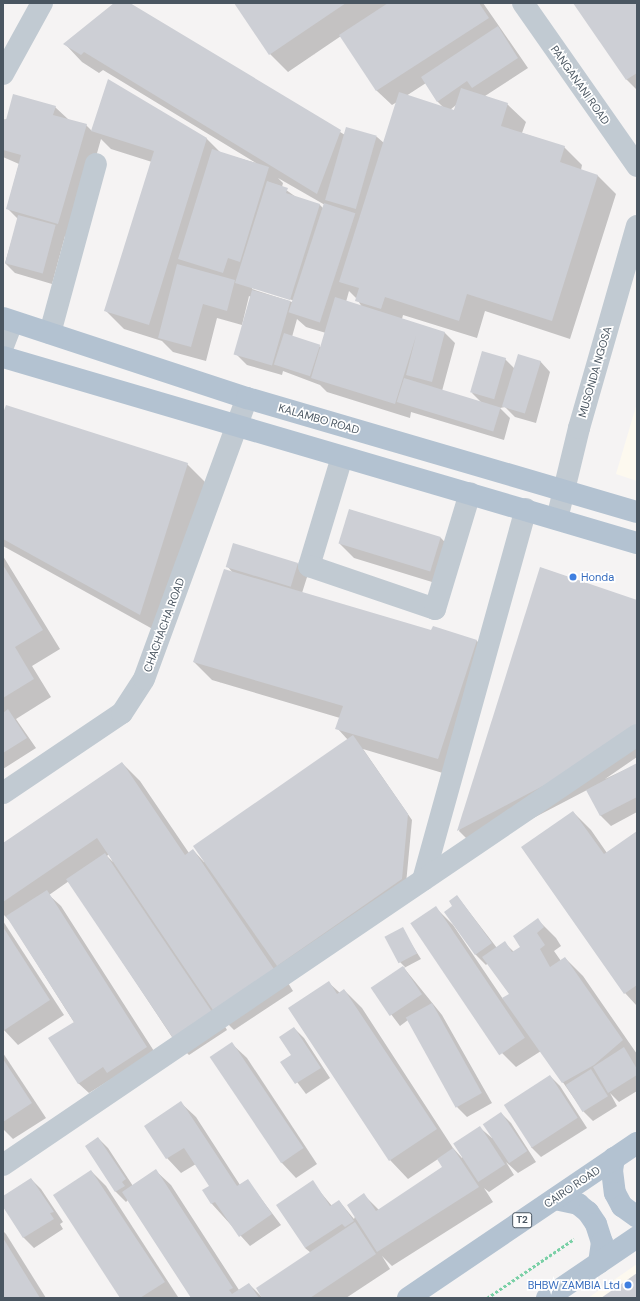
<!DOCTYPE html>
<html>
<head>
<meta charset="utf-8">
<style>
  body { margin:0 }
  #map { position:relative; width:640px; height:1301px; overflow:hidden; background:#f5f3f3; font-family:"DM Sans",sans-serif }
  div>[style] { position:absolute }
  .commercial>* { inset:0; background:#fdf9ef }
  .shadow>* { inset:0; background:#0003 }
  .building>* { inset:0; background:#cdcfd5; transform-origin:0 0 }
  .path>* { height:2.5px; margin-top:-1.25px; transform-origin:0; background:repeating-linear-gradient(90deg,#7ad0a6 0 3px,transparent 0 5px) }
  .minor>* { height:22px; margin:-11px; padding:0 11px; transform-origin:11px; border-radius:11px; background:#c1cad2 }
  .major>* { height:22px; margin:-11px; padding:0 11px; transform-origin:11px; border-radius:11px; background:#b3c2d1 }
  .dots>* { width:11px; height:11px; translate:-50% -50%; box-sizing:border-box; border:2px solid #fff; border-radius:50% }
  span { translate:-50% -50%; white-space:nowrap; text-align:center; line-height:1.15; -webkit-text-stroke:3.5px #fff; paint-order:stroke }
  .shield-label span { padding:1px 3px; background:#fff; border:1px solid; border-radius:3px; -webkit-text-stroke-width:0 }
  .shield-label { font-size:10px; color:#4a5661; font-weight:700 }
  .street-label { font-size:11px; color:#4a5661 }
  .shop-label { font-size:11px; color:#366cbe }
  .left { translate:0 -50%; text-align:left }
  .right { translate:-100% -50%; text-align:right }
  .frame { position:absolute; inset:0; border:4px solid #4a5661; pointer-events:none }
</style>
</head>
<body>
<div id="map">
  <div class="commercial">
    <div style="clip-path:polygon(637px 403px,637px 481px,616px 474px)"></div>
    <div style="clip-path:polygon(637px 1264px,637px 1298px,588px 1298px)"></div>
  </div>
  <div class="shadow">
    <div style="clip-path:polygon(evenodd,116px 3px,128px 3px,345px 135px,347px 128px,377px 137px,384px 143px,397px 102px,392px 105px,377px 91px,341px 36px,288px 72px,270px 54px,237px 3px,483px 3px,528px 68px,485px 96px,507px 104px,526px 122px,522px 133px,564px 147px,582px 165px,581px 170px,598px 176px,616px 194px,570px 339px,485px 311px,477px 338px,403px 315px,402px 319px,445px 333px,455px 343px,442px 391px,482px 403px,472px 393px,505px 359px,515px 369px,540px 361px,550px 372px,536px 423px,515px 417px,505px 407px,500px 408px,510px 418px,504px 440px,411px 412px,410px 418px,327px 392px,320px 385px,283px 371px,282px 375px,247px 365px,237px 355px,251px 297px,249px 296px,242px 325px,217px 318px,206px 361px,173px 352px,162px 341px,124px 329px,106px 311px,152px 162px,111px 149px,101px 139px,73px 238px,65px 236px,52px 284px,15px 273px,5px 263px,18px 219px,7px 208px,19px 164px,3px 157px,3px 120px,55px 107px,69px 120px,86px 125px,92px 131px,109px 81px,207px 139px,221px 153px,256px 163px,103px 70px,99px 73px,82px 62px,65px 44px,116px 3px,426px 83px,437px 101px,444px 108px,406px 96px,426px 83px,116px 3px,456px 105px,454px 111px,450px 110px,456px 105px,116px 3px,278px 178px,325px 205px,323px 208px,320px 205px,296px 197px,282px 187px,283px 183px,278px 178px,116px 3px,252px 287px,295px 301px,295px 303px,252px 289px,252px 287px,116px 3px,349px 291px,357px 299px,362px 307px,346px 302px,349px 291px,116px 3px,297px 319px,306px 327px,326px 333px,321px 347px,292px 337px,297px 319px)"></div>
    <div style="clip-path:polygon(574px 3px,637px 3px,637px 90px,627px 80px)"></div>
    <div style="clip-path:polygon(3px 416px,187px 464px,205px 482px,158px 632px,3px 546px)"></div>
    <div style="clip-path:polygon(350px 510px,441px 538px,455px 553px,445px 586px,354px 558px,340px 544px)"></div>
    <div style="clip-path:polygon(3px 556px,60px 649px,32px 666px,51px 697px,16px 719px,36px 748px,3px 769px)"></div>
    <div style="clip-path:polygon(evenodd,298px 564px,308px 574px,302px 593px,432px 632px,433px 628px,477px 641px,495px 659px,456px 777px,363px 749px,412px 820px,406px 884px,282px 970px,277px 965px,293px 991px,234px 1030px,217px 1013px,227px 1030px,189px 1055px,174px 1040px,69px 881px,49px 895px,61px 906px,161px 1062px,113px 1078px,89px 1093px,78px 1083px,77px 1027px,10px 921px,3px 914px,3px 844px,122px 763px,140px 781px,189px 853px,193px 850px,204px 862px,348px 740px,337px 728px,340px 718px,212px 680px,194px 662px,233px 573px,227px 566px,298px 564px,109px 854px,113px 862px,107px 856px,109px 854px)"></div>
    <div style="clip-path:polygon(541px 568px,637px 601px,637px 757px,605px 779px,637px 764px,637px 812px,611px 826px,601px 816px,587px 790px,476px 848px,459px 831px)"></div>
    <div style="clip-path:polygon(573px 812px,591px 830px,607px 853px,637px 832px,637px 1006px,625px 993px)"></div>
    <div style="clip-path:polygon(457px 896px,497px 948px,505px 943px,514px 952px,521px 947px,538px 920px,556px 938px,561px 946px,554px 951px,561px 961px,565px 958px,583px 976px,637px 1054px,637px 1091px,619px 1102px,610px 1093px,617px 1106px,593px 1121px,583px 1111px,541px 1051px,516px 1067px,502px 1053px,412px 924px,436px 908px,453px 925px,503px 999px,510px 994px,488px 963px,486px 965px,476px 955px,445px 912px,454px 906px)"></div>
    <div style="clip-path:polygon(3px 921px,64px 1015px,18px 1045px,3px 1029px)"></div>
    <div style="clip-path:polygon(402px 929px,421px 959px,404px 968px,442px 1015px,492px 1103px,467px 1117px,457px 1107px,408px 1020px,400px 1026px,372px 989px,405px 967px,400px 962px)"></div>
    <div style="clip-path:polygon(328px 982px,340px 993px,344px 990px,362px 1008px,453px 1148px,462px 1158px,479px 1127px,492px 1138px,501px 1113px,511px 1123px,536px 1162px,518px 1173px,506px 1162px,514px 1175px,489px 1192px,484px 1188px,493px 1202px,392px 1266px,382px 1256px,390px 1269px,346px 1298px,192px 1298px,128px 1200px,126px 1202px,116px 1192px,86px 1146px,98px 1138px,108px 1148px,133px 1186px,156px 1171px,171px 1185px,239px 1290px,249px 1284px,262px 1297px,311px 1253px,305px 1248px,312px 1182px,332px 1206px,339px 1201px,354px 1219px,364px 1195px,379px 1210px,443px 1167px,438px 1159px,408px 1179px,390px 1160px)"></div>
    <div style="clip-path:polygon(294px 1028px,304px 1038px,330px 1078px,306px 1094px,282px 1062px,292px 1056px)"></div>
    <div style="clip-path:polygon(232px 1044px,247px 1058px,317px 1164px,296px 1178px,282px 1163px)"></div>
    <div style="clip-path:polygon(3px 1053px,46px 1118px,13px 1139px,3px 1129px)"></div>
    <div style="clip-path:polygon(550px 1076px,560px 1086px,587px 1128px,541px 1157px,531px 1147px)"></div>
    <div style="clip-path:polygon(181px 1103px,196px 1117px,240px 1185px,247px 1180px,281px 1225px,250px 1246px,212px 1204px,204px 1190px,210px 1186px,196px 1164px,181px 1173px,167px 1158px)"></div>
    <div style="clip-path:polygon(91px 1171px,106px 1186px,178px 1297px,121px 1298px)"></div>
    <div style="clip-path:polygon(31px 1179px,41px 1189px,63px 1222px,60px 1224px,63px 1229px,34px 1248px,24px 1238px,3px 1205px,3px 1197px)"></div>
    <div style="clip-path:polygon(3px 1231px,6px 1234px,46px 1298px,3px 1298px)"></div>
  </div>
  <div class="building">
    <div style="clip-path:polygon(114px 3px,130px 3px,341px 130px,317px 194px,84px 52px,81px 55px,63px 44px)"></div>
    <div style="clip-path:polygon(234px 3px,346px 3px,269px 55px)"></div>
    <div style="clip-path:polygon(388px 3px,479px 3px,489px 18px,376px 91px,339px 35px)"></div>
    <div style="clip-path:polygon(573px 3px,637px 3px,637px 73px,626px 80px)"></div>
    <div style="clip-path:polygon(498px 26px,518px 58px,472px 88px,467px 81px,437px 102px,421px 77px)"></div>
    <div style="clip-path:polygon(108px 79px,207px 138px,149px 325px,104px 311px,154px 151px,91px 131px)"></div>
    <div style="clip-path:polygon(461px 88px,508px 103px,501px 126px,565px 146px,560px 162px,598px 175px,552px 321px,467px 294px,459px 321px,385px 297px,381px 309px,355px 301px,359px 288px,339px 282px,399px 92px,454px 110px)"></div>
    <div style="clip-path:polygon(13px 94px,56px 106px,53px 115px,87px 124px,58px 224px,6px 209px,21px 155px,3px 150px,3px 119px,6px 120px)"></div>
    <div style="left:346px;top:127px;width:32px;height:76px;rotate:16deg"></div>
    <div style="clip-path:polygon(212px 149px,269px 167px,240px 262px,228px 258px,223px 273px,178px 259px)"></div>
    <div style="clip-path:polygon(267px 181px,288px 188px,286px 193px,320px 204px,290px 300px,235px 283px)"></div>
    <div style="left:324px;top:203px;width:33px;height:115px;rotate:18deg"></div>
    <div style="left:18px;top:215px;width:39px;height:50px;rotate:15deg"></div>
    <div style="clip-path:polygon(177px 264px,235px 280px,227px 311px,203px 304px,191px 347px,158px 338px)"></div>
    <div style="left:252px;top:290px;width:40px;height:67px;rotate:16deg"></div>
    <div style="clip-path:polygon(335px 297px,445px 332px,432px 382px,406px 375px,416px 336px,395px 404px,311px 378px)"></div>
    <div style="left:284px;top:333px;width:38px;height:33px;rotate:18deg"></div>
    <div style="left:482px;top:351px;width:25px;height:43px;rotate:16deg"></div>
    <div style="left:518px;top:354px;width:24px;height:55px;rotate:17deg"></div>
    <div style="left:404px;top:378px;width:101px;height:25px;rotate:17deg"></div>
    <div style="clip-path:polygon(6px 405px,188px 463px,140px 615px,3px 539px,3px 413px)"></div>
    <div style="left:349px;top:509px;width:96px;height:36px;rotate:17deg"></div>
    <div style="left:233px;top:543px;width:68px;height:25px;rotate:17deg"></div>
    <div style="clip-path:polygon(3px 565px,43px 630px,15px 647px,34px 679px,3px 698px)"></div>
    <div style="clip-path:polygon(540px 567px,637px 600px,637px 727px,579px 767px,457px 831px)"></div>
    <div style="clip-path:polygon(224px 569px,431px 630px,433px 626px,477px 640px,438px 759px,335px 729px,343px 706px,193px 662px)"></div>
    <div style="clip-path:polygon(8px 709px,27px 738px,3px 753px,3px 713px)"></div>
    <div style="clip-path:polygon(353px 735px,408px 814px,402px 879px,277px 966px,193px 846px)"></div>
    <div style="clip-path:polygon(122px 762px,185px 855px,193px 849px,276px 972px,215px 1013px,97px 838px,3px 902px,3px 843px)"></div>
    <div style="clip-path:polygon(637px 763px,637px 797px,600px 816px,586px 790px)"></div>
    <div style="clip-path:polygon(573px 811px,604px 854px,637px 831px,637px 985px,624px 994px,521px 847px)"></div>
    <div style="left:105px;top:853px;width:195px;height:47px;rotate:56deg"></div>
    <div style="clip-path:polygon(47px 890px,147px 1047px,107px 1073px,103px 1067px,78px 1084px,48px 1038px,74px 1022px,6px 916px)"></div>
    <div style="clip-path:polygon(457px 895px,492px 943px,475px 955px,444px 912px,452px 906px,449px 901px)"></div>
    <div style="left:436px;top:906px;width:159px;height:31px;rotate:56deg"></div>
    <div style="clip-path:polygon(538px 918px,544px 927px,537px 933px,545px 945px,540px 949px,550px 967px,565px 957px,623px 1040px,594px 1065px,562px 1083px,502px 998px,509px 994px,482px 957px,505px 941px,512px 952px,520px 947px,513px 936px)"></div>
    <div style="clip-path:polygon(3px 927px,50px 1000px,3px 1031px)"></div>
    <div style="left:403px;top:927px;width:30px;height:21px;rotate:62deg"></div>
    <div style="left:403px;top:966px;width:34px;height:39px;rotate:56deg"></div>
    <div style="clip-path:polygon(329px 981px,337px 994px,344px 989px,437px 1129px,389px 1161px,288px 1008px)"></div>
    <div style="left:432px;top:1003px;width:103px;height:30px;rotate:61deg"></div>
    <div style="clip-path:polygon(294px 1027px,321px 1068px,295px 1084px,280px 1062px,291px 1055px,279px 1037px)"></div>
    <div style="left:232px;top:1042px;width:128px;height:27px;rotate:56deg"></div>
    <div style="clip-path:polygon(624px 1047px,637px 1069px,637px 1075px,608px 1093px,593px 1067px)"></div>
    <div style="clip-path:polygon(3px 1059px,32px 1103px,3px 1122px)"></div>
    <div style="left:591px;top:1069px;width:32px;height:30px;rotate:58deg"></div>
    <div style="left:550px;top:1075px;width:51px;height:55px;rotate:57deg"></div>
    <div style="clip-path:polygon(181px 1101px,237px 1186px,248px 1179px,272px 1214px,239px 1237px,215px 1202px,211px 1204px,202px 1190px,209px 1186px,184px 1148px,166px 1159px,144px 1126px)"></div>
    <div style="left:501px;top:1112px;width:47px;height:22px;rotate:56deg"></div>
    <div style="left:480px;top:1126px;width:46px;height:32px;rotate:57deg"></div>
    <div style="clip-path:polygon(98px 1137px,126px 1179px,122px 1182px,125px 1186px,115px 1192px,85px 1146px)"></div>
    <div style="clip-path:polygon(453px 1148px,479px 1187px,377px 1252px,347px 1205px,364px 1193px,376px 1211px,442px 1167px,437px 1159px)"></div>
    <div style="clip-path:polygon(156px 1169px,233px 1288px,229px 1290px,232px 1294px,249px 1283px,259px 1298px,191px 1298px,122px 1192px)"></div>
    <div style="clip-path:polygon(91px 1170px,165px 1282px,140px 1298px,120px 1298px,53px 1195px)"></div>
    <div style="clip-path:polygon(31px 1178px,54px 1212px,50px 1213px,54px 1219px,23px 1238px,3px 1207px,3px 1196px)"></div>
    <div style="clip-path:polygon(313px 1180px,330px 1206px,339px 1200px,354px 1221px,345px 1227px,342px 1224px,305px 1248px,276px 1205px)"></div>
    <div style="clip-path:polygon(355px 1222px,376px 1254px,310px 1298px,262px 1298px,256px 1288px)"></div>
    <div style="clip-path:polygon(3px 1238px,40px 1298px,3px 1298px)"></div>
    <div style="clip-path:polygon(637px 1273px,637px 1298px,601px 1298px)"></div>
  </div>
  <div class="path">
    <div style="left:487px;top:1298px;width:105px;rotate:-34.1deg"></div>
  </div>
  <div class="minor">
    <div style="left:523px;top:3px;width:199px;rotate:55deg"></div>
    <div style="left:3px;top:74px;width:81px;rotate:-61.2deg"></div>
    <div style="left:50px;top:333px;width:175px;rotate:-74.8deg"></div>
    <div style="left:3px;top:346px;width:26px;rotate:-69deg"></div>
    <div style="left:342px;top:457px;width:114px;rotate:106.8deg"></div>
    <div style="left:309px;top:566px;width:133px;rotate:18.8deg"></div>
    <div style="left:435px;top:609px;width:121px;rotate:-73.2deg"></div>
    <div style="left:557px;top:519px;width:94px;rotate:-76.4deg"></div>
    <div style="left:579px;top:428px;width:210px;rotate:-74deg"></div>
    <div style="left:3px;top:793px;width:143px;rotate:-33.9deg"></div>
    <div style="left:122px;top:713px;width:40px;rotate:-57.1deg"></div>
    <div style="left:144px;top:679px;width:299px;rotate:-69.9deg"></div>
    <div style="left:423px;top:880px;width:385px;rotate:-74.5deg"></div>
    <div style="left:3px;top:1165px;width:766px;rotate:-34.15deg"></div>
  </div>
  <div class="major">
    <div style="left:3px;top:318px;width:257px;rotate:18.2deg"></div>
    <div style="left:247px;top:398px;width:406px;rotate:16.3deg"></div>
    <div style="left:3px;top:357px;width:661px;rotate:16.35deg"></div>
    <div style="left:614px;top:1158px;width:12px;rotate:99deg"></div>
    <div style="left:612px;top:1170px;width:23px;rotate:83deg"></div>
    <div style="left:615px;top:1193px;width:15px;rotate:62deg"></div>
    <div style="left:622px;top:1206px;width:19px;rotate:36deg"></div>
    <div style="left:555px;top:1199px;width:24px;rotate:12deg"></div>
    <div style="left:578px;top:1204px;width:13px;rotate:39deg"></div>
    <div style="left:588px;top:1212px;width:14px;rotate:56deg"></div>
    <div style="left:596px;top:1224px;width:19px;rotate:72deg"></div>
    <div style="left:602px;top:1242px;width:21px;rotate:98deg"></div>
    <div style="left:408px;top:1298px;width:277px;rotate:-34.1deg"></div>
    <div style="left:547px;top:1298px;width:109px;rotate:-34.1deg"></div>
  </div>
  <div class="dots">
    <div style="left:573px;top:577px;background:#3f7fe0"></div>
    <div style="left:628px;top:1285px;background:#3f7fe0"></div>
  </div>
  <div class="shield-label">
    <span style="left:522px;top:1220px">T2</span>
  </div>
  <div class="street-label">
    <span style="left:580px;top:85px;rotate:55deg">PANGANANI ROAD</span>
    <span style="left:595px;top:372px;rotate:-74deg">MUSONDA NGOSA</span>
    <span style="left:319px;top:419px;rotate:16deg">KALAMBO ROAD</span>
    <span style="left:164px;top:625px;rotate:-70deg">CHACHACHA ROAD</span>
    <span style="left:572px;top:1187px;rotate:-34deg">CAIRO ROAD</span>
  </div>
  <div class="shop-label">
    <span class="left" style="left:581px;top:577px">Honda</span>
    <span class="right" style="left:620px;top:1285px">BHBW ZAMBIA Ltd</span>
  </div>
  <div class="frame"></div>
</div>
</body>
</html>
